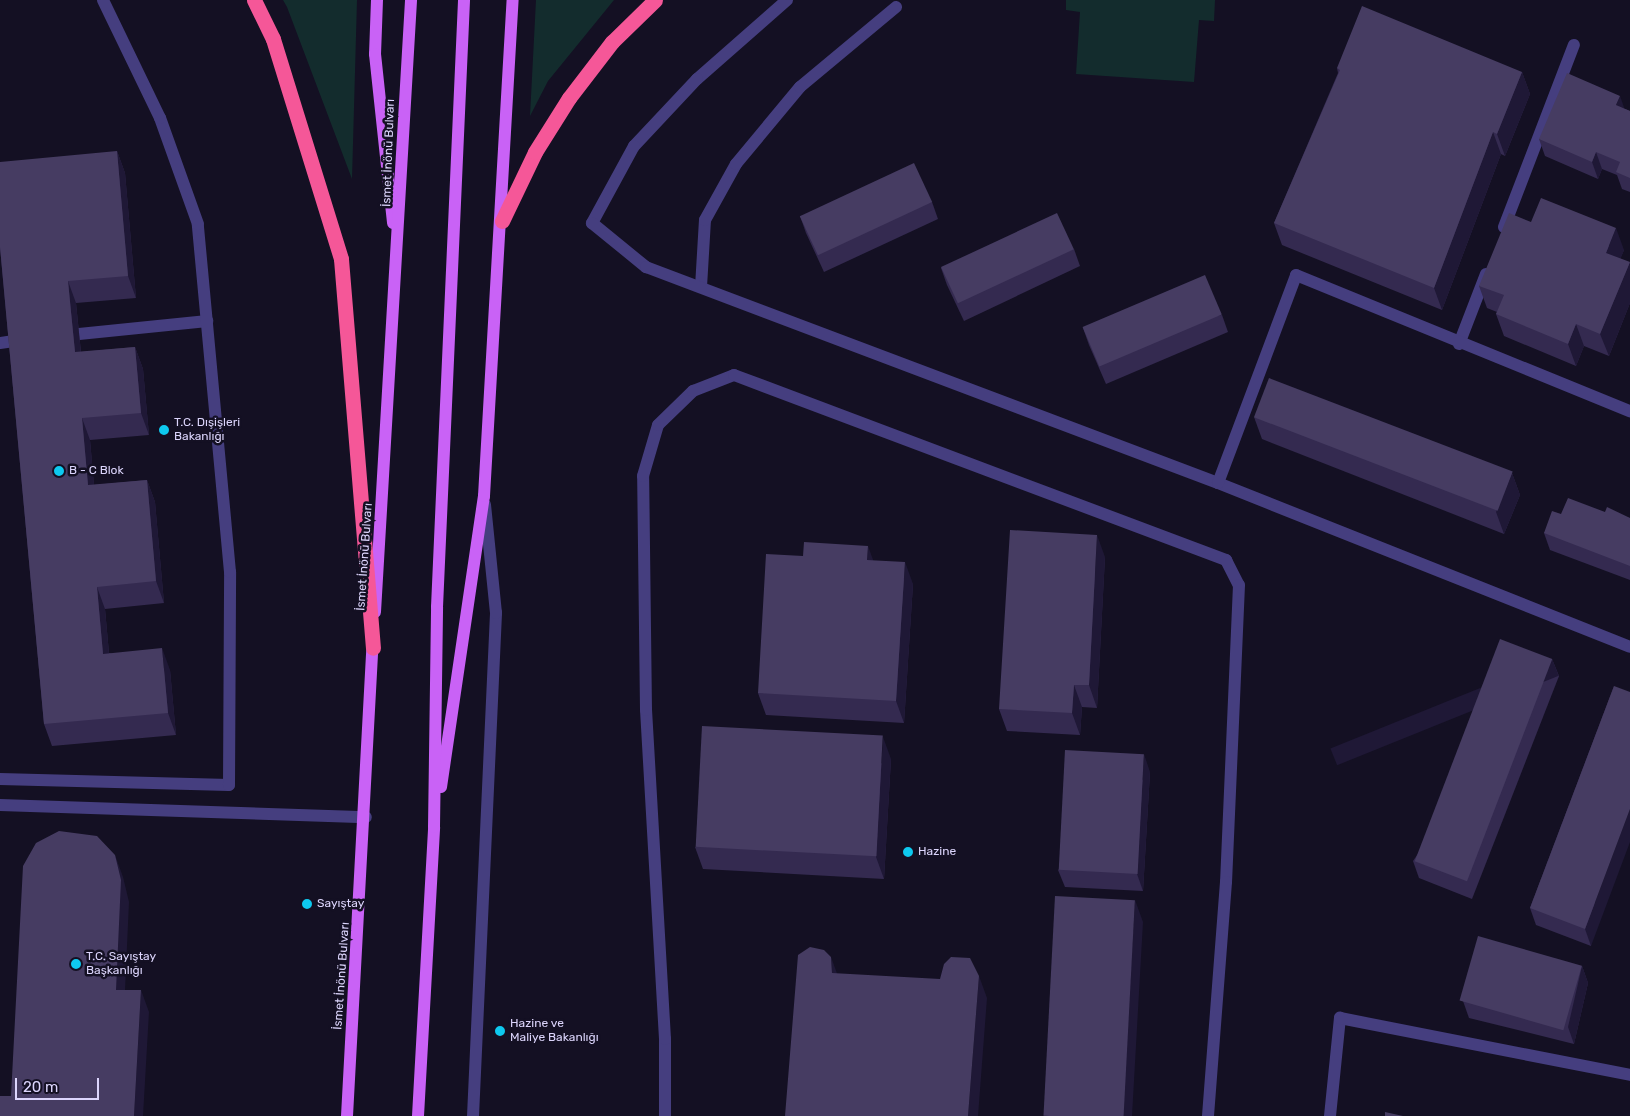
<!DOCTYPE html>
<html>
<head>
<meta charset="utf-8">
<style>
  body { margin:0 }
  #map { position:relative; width:1630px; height:1116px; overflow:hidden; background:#141023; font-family:Rubik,sans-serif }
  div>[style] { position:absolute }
  .green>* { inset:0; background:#132c2d }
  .lane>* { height:12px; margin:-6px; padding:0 6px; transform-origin:6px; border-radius:6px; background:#453e7f }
  .street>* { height:12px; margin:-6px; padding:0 6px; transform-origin:6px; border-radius:6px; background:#453e7f }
  .primary>* { height:12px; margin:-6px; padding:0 6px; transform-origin:6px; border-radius:6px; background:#c962f6 }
  .highway>* { height:15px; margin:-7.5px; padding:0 7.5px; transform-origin:7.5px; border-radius:7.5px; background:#f55798 }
  .wall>* { inset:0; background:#342a50 }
  .shaded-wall>* { inset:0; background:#1f1836; transform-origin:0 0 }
  .building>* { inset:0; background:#463c62; transform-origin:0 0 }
  .dots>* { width:14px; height:14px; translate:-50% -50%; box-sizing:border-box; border:2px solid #141023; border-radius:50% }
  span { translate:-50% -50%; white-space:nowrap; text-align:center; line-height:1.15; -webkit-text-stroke:5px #141023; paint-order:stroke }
  .street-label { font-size:12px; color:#dcd5fc }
  .poi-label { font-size:12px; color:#dcd5fc }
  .left { translate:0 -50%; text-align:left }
  .scale { position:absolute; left:15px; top:1078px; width:84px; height:22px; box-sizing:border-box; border:2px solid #dcd5fc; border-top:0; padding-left:6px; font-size:15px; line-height:18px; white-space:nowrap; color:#dcd5fc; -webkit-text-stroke:4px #141023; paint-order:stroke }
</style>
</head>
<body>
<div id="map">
  <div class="green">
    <div style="clip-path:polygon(283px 0,357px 0,352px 179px,287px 7px)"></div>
    <div style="clip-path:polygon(536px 0,614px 0,548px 81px,530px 116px)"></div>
    <div style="clip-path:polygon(1066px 0,1215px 0,1214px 21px,1199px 20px,1194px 82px,1076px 74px,1080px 12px,1066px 10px)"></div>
  </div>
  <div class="lane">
    <div style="left:701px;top:287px;width:67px;rotate:-86.6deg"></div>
    <div style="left:705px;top:220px;width:64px;rotate:-61deg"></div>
    <div style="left:736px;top:164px;width:100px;rotate:-50.3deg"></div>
    <div style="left:800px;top:87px;width:125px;rotate:-39.8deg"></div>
    <div style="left:79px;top:334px;width:129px;rotate:-5.8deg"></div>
    <div style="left:0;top:343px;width:14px;rotate:-8deg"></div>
    <div style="left:0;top:779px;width:229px;rotate:1.5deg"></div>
    <div style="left:229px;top:785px;width:213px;rotate:-89.7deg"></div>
    <div style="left:230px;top:572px;width:349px;rotate:-95.3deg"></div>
    <div style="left:198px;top:224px;width:113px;rotate:-109.7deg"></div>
    <div style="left:160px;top:118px;width:131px;rotate:-115.8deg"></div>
    <div style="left:0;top:805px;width:366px;rotate:1.9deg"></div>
    <div style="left:473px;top:1116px;width:504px;rotate:-87.38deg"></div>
    <div style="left:496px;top:613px;width:109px;rotate:-95.8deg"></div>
    <div style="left:665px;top:1116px;width:77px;rotate:-90deg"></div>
    <div style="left:665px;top:1039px;width:330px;rotate:-93.3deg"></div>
    <div style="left:646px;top:710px;width:234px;rotate:-90.7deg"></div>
    <div style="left:643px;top:476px;width:53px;rotate:-73.6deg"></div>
    <div style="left:658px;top:425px;width:49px;rotate:-44.2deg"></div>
    <div style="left:693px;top:391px;width:44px;rotate:-21.3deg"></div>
    <div style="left:734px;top:375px;width:526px;rotate:20.61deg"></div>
    <div style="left:1226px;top:560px;width:28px;rotate:63deg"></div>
    <div style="left:1239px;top:585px;width:297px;rotate:92.5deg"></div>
    <div style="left:1226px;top:882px;width:235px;rotate:94.4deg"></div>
  </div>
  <div class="street">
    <div style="left:787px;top:0;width:120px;rotate:138.7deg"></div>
    <div style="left:697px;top:79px;width:92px;rotate:133.2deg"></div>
    <div style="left:634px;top:146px;width:88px;rotate:118.6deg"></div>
    <div style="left:592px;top:223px;width:70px;rotate:39.2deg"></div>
    <div style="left:646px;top:267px;width:611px;rotate:20.69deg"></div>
    <div style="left:1218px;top:483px;width:443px;rotate:21.7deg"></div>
    <div style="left:1504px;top:227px;width:195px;rotate:-69deg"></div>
    <div style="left:1459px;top:344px;width:75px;rotate:-68.9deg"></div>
    <div style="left:1218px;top:483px;width:222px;rotate:-69.4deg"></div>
    <div style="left:1296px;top:275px;width:361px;rotate:22.2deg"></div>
    <div style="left:1330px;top:1116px;width:99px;rotate:-84.2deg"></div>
    <div style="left:1340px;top:1018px;width:296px;rotate:11.1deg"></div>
  </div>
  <div class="primary">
    <div style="left:377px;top:0;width:54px;rotate:92.1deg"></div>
    <div style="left:375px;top:54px;width:170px;rotate:83.9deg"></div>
    <div style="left:375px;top:612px;width:613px;rotate:-86.63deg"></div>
    <div style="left:441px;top:787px;width:294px;rotate:-81.6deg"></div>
    <div style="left:484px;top:496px;width:497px;rotate:-86.7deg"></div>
    <div style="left:347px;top:1116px;width:478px;rotate:-86.9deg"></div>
    <div style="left:418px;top:1116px;width:289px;rotate:-86.8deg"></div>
    <div style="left:434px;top:827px;width:220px;rotate:-89.2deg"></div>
    <div style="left:437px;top:607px;width:608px;rotate:-87.45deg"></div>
  </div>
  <div class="highway">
    <div style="left:254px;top:0;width:43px;rotate:64deg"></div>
    <div style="left:273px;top:39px;width:230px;rotate:72.8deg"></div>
    <div style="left:341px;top:259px;width:390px;rotate:85.3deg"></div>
    <div style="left:502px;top:221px;width:76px;rotate:-64.4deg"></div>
    <div style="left:535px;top:152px;width:64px;rotate:-57.8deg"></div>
    <div style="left:569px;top:98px;width:71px;rotate:-52.5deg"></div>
    <div style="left:612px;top:42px;width:60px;rotate:-44.3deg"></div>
  </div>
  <div class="wall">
    <div style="clip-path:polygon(1337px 68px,1522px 72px,1530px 94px,1505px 156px,1501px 154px,1442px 310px,1282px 245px,1274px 223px,1338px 73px)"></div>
    <div style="clip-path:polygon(1625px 109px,1630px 111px,1630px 192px,1622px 189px,1617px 175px,1602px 169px,1598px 179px,1545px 156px,1539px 139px)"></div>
    <div style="clip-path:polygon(117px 151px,125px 173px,136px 298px,76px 303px,81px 352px,135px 347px,143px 369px,149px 435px,90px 440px,94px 485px,147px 480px,155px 502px,164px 603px,105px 609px,109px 653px,170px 670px,176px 735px,52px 746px,44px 724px,0 247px)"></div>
    <div style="clip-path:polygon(932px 202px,938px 219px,824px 272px,806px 233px,800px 216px)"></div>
    <div style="clip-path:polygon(1531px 222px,1624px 250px,1620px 259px,1630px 263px,1630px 303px,1609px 356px,1584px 346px,1576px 366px,1504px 336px,1496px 314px,1497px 312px,1487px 308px,1479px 286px)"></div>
    <div style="clip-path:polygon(1074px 249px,1080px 266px,964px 321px,947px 285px,941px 268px)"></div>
    <div style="clip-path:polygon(1222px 315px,1228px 332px,1106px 384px,1089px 345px,1083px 328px)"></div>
    <div style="clip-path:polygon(1254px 417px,1512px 473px,1520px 495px,1504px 534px,1262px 439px)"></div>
    <div style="clip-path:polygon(1605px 512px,1630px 518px,1630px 580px,1550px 550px,1544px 533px,1561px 514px)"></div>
    <div style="clip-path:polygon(1105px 557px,1097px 708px,1082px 707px,1080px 735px,1007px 731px,999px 709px)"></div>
    <div style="clip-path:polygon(873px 561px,913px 584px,904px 723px,766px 715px,758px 693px)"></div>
    <div style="clip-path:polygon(1552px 659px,1559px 676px,1472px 899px,1419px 878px,1413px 861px)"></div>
    <div style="clip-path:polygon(1614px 686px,1591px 946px,1536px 925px,1530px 908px)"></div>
    <div style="clip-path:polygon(891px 759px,884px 879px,703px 869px,695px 847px)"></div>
    <div style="clip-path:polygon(1150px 772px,1143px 891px,1065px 887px,1058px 870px)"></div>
    <div style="clip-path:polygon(1582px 966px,1588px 983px,1574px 1044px,1469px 1018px,1463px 1001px)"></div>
  </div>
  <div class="shaded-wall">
    <div style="clip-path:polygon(1522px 72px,1530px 94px,1505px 156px,1497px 134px)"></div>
    <div style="clip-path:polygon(1620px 96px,1626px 113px,1616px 105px)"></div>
    <div style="clip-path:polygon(1493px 132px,1501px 154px,1442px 310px,1434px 288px)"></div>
    <div style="clip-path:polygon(117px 151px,125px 173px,136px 298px,128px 276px)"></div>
    <div style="clip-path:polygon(1596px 152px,1602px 169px,1598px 179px,1592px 162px)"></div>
    <div style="clip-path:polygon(1616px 228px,1624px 250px,1614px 275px,1606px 253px)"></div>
    <div style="clip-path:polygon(1630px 262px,1630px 303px,1609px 356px,1600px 334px)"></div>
    <div style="clip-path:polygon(68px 281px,76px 303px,83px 374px,75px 352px)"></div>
    <div style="clip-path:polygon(1576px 324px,1584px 346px,1576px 366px,1568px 344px)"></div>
    <div style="clip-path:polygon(135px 347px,143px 369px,149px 435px,141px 413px)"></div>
    <div style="clip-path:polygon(82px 418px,90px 440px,96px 507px,88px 485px)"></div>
    <div style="clip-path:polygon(1512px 473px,1520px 495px,1504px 534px,1496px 512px)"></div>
    <div style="clip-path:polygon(147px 480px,155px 502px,164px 603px,156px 581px)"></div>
    <div style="clip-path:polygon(1097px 535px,1105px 557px,1097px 708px,1089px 685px)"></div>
    <div style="clip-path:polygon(868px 546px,876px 568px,867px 560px)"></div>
    <div style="clip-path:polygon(905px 562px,913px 584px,904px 723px,896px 701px)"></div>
    <div style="clip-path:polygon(97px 587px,105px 609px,111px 676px,103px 654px)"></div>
    <div style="clip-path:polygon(162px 648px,170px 670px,176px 735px,168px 713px)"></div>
    <div style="left:1552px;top:659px;width:18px;height:239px;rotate:68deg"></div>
    <div style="clip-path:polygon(1074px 685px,1082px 707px,1080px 735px,1072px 713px)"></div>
    <div style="clip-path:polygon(883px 737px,891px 759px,884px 879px,876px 857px)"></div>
    <div style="clip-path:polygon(1144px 754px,1150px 772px,1143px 891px,1137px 874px)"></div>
    <div style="clip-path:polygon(1630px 809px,1630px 842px,1591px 946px,1585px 929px)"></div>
    <div style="clip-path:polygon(115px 855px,123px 877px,129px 902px,124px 1012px,116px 990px)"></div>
    <div style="clip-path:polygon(1135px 900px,1143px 922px,1132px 1116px,1122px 1116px)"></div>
    <div style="clip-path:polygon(831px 957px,839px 979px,832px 973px)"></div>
    <div style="clip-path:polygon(1582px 966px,1588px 983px,1574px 1044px,1568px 1027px)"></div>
    <div style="clip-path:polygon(979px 976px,987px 998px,978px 1116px,968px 1116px)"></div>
    <div style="clip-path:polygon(141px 990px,149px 1012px,143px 1116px,134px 1116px)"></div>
  </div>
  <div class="building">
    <div style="clip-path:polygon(1362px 6px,1522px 72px,1497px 134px,1493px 132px,1434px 288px,1274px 223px,1340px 70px,1337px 68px)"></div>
    <div style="clip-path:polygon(1567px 73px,1620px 96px,1616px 105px,1630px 111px,1630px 178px,1616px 172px,1620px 162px,1596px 152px,1592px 162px,1539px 139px)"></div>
    <div style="clip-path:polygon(117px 151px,128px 276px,68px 281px,71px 312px,75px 352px,135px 347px,141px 413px,82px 418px,88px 485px,147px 480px,156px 581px,97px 587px,103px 654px,162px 648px,168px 713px,44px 724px,0 247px,0 162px)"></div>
    <div style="left:914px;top:163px;width:43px;height:126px;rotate:65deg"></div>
    <div style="clip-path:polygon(1541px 198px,1616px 228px,1606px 253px,1630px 262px,1600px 334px,1576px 324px,1568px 344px,1496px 314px,1504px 295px,1479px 286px,1509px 213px,1531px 222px)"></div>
    <div style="left:1057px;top:213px;width:40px;height:128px;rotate:65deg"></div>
    <div style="left:1205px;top:275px;width:43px;height:133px;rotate:67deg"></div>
    <div style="left:1269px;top:378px;width:261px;height:42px;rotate:21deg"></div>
    <div style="clip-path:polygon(1568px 498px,1605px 512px,1607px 507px,1630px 518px,1630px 566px,1544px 533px,1552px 511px,1561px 514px)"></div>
    <div style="clip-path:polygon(1010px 530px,1097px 535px,1089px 685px,1074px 685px,1072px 713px,999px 709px)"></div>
    <div style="clip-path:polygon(804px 542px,868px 546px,867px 560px,905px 562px,896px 701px,758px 693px,766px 554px,803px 556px)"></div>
    <div style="left:1500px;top:639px;width:56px;height:238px;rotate:21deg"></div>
    <div style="clip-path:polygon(1614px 686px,1630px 692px,1630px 809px,1585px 929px,1530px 908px)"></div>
    <div style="left:702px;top:726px;width:181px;height:121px;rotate:3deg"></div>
    <div style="left:1065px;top:750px;width:79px;height:120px;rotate:3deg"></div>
    <div style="clip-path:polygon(59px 831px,97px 836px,115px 855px,121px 880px,116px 990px,141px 990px,134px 1116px,0 1116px,0 1096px,11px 1096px,23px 866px,36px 843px)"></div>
    <div style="left:1055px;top:896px;width:80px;height:220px;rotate:3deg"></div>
    <div style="left:1478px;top:936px;width:108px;height:67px;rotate:16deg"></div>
    <div style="clip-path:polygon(810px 947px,824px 950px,831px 957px,832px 973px,940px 979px,944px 964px,951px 957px,970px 958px,979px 976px,968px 1116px,785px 1116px,798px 955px)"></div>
    <div style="clip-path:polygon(1385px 1112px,1403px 1116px,1385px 1116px)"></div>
  </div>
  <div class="dots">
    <div style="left:164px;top:430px;background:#0ec9ef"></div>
    <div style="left:59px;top:471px;background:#0ec9ef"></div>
    <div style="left:908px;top:852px;background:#0ec9ef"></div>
    <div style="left:307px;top:904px;background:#0ec9ef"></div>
    <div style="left:76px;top:964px;background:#0ec9ef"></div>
    <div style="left:500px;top:1031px;background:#0ec9ef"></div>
  </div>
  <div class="street-label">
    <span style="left:389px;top:153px;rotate:-88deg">İsmet İnönü Bulvarı</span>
    <span style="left:365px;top:557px;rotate:-86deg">İsmet İnönü Bulvarı</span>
    <span style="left:342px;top:976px;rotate:-86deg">İsmet İnönü Bulvarı</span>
  </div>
  <div class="poi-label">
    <span class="left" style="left:174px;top:430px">T.C. Dışişleri<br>Bakanlığı</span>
    <span class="left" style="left:69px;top:471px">B - C Blok</span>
    <span class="left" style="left:918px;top:852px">Hazine</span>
    <span class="left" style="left:317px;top:904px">Sayıştay</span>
    <span class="left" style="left:86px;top:964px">T.C. Sayıştay<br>Başkanlığı</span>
    <span class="left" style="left:510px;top:1031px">Hazine ve<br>Maliye Bakanlığı</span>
  </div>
  <div class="scale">20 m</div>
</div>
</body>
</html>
